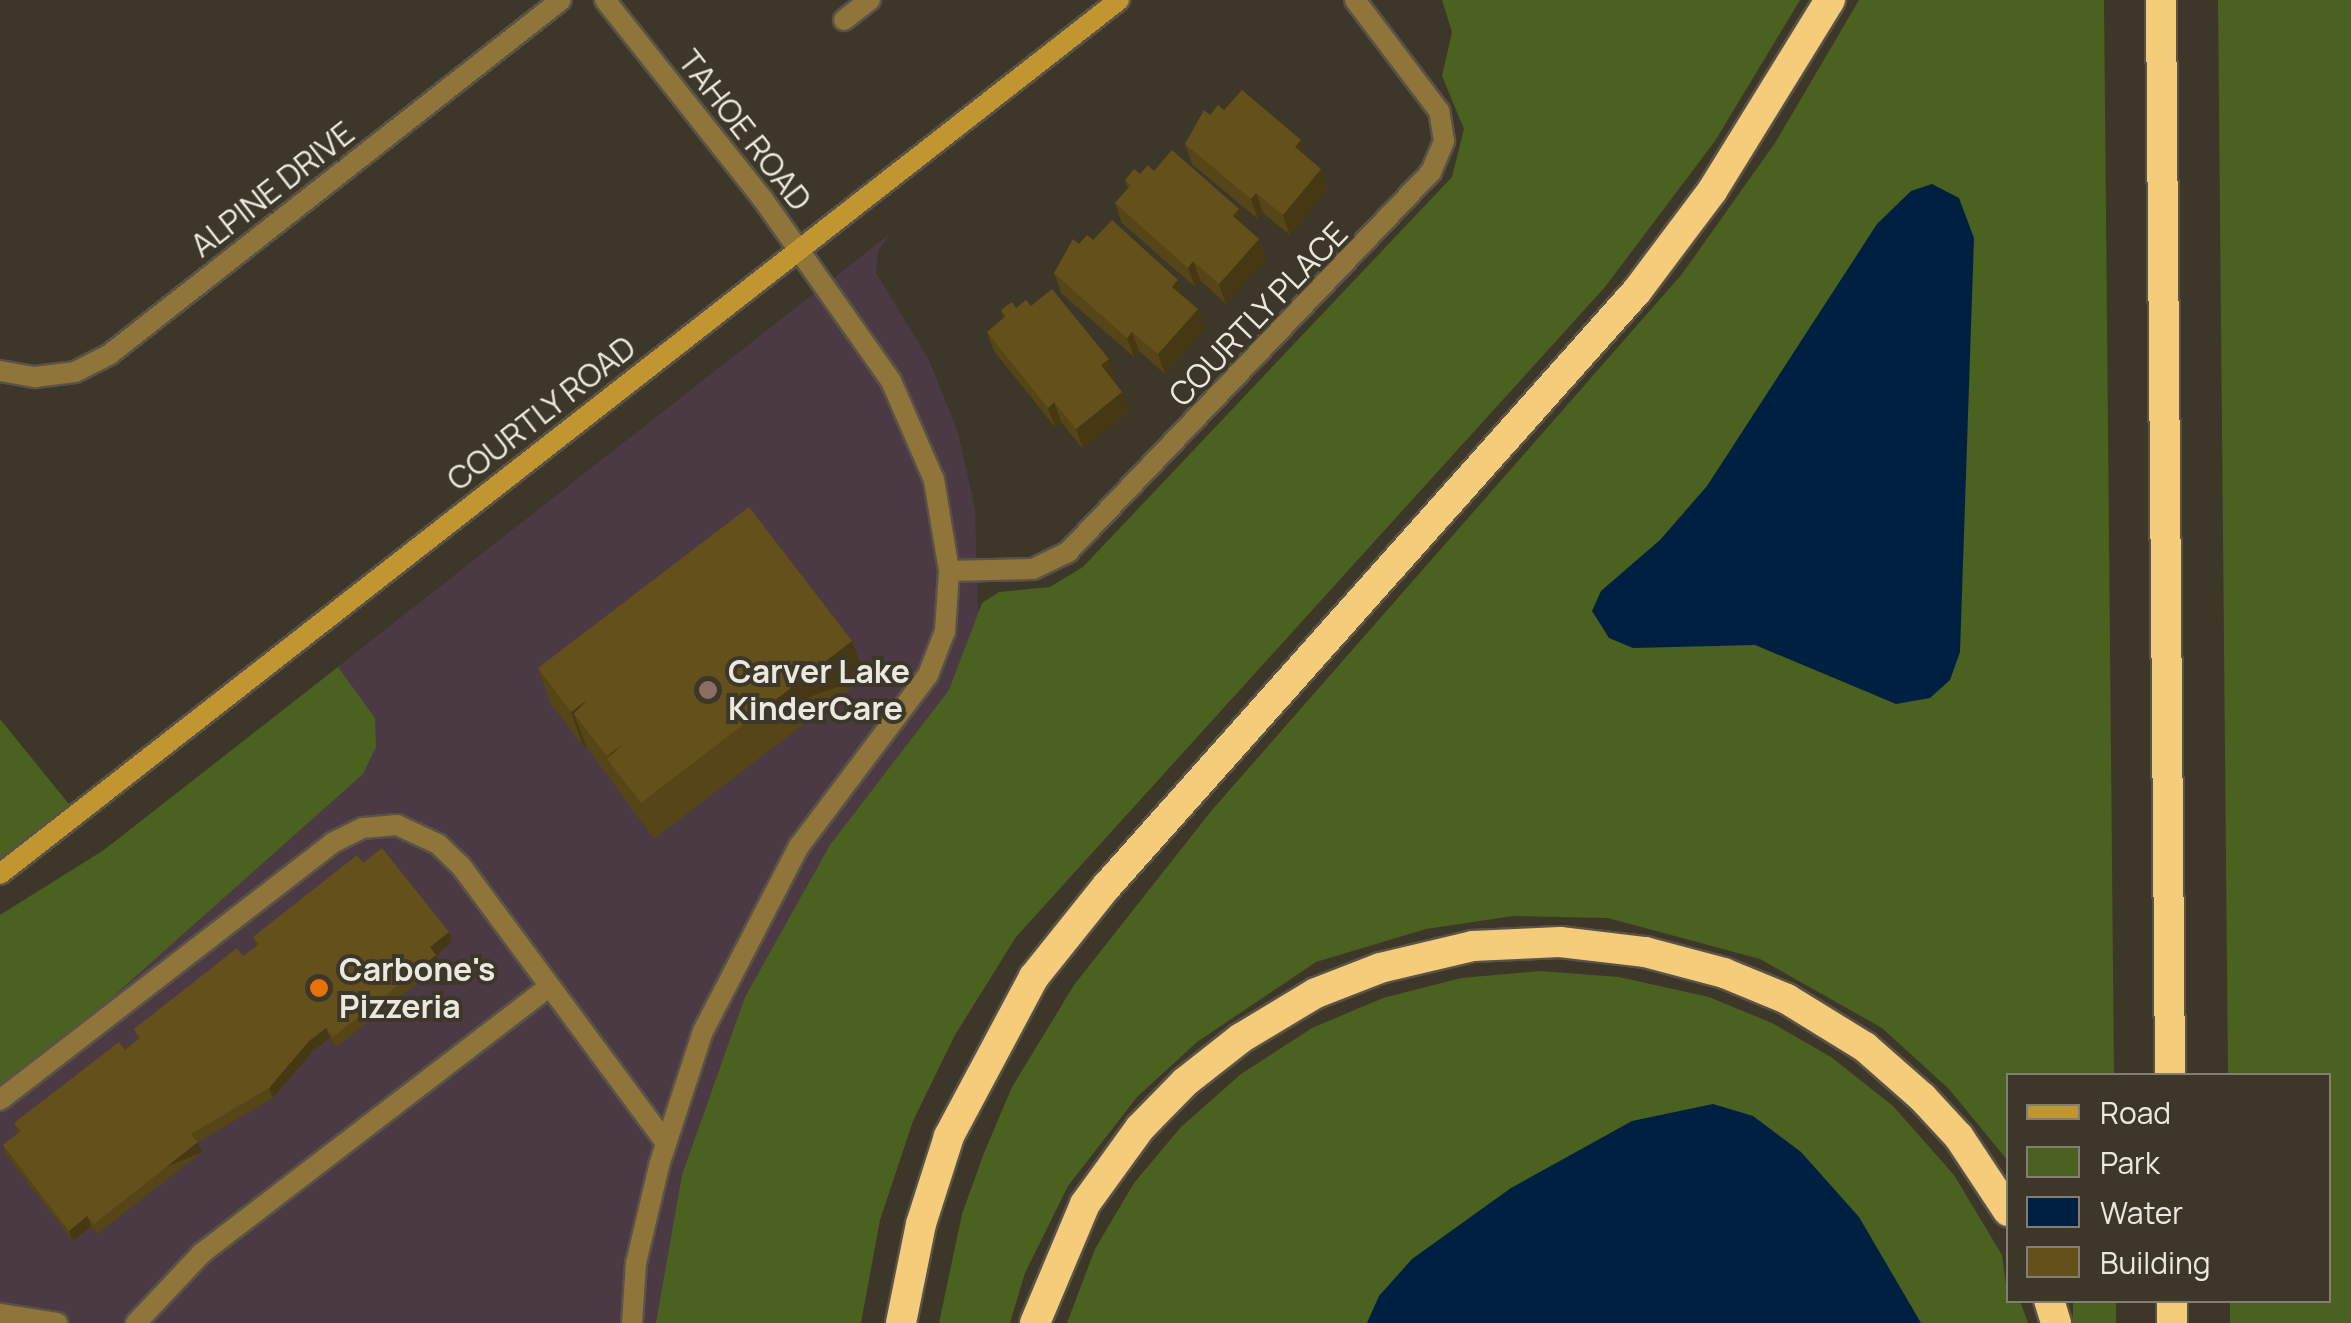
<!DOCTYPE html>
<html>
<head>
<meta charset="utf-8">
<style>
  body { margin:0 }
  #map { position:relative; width:2351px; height:1323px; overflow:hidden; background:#3d372a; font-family:Manrope,sans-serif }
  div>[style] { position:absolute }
  .commercial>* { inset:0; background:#4b3a44 }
  .green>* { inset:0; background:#4a611f; transform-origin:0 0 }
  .water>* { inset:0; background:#002042 }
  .roads { filter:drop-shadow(2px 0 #595347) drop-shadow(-2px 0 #595347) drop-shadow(0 2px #595347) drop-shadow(0 -2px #595347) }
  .lane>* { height:20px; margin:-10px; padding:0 10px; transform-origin:10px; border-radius:10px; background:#90753b }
  .street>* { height:20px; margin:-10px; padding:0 10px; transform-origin:10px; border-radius:10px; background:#90753b }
  .secondary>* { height:20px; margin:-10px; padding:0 10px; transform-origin:10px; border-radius:10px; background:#c19630 }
  .highway>* { height:30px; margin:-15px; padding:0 15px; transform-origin:15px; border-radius:15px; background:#f4cc7a }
  .wall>* { inset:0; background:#564517 }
  .shaded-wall>* { inset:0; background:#463813; transform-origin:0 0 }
  .building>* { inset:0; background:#64501b }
  .dots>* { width:28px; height:28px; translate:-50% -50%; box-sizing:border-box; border:5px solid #3d372a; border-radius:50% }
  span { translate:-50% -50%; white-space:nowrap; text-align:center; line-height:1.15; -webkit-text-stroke:8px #3d372a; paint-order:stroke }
  .street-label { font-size:32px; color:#ebe8df }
  .poi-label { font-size:32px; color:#ebe8df; font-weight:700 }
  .left { translate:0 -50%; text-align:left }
  .legend { position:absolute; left:2006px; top:1073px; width:325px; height:230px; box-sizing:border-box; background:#3d372a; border:2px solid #837e72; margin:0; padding:12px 18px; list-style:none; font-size:30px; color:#ebe8df }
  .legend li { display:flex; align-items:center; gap:20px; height:50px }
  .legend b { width:50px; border:2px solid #837e72 }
</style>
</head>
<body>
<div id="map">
  <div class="commercial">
    <div style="clip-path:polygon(891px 233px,878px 251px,876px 273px,929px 360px,958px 432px,975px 509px,978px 610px,1044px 695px,731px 1323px,0 1323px,0 915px,104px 850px)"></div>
  </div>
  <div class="green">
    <div style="clip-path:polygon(1442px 0,1800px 0,1715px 141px,1605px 287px,1016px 937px,955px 1035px,913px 1121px,880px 1220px,861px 1323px,656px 1323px,682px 1175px,745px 997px,830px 845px,949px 690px,982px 603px,999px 592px,1050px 587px,1083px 567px,1452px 177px,1464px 129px,1442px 76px,1452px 32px)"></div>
    <div style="clip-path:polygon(1859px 0,2104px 0,2114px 1075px,2008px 1076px,2008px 1161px,1949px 1089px,1882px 1028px,1760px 959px,1608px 918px,1513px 916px,1426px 929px,1316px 962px,1197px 1042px,1137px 1097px,1068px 1186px,1025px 1273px,1010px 1323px,939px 1323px,962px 1214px,984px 1153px,1012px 1087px,1074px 985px,1212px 810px,1682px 274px,1775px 143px)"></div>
    <div style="clip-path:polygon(2218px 0,2351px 0,2351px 1323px,2230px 1323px,2230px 1301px,2328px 1300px,2328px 1076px,2228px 1075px)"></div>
    <div style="clip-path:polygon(338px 667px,375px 718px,376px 747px,363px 774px,0 1097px,0 915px,104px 850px)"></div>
    <div style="clip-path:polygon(0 719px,77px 814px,0 874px)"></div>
    <div style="clip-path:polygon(1540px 971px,1619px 977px,1709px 997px,1772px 1023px,1831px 1057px,1893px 1106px,1954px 1175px,2002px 1255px,2008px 1300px,2020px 1301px,2028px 1323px,1067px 1323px,1095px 1249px,1134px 1183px,1181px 1127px,1241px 1074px,1312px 1028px,1383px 998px,1461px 978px)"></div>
    <div style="left:2073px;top:1301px;width:43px;height:23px"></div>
  </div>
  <div class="water">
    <div style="clip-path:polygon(1932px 184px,1959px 198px,1974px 238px,1960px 652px,1950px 680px,1930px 698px,1896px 704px,1755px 645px,1633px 648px,1609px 638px,1592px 611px,1601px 591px,1660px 540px,1707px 486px,1877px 224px,1911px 191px)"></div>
    <div style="clip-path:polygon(1713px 1104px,1753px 1116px,1801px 1152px,1859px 1217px,1921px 1323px,1367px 1323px,1379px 1296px,1412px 1259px,1511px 1188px,1632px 1121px)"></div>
  </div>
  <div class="roads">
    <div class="lane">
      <div style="left:844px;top:20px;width:33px;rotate:-38deg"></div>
      <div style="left:0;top:1100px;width:420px;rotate:-37.7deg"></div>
      <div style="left:332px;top:843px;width:34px;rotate:-26deg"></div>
      <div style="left:363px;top:828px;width:34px;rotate:-5deg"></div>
      <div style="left:397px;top:825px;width:45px;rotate:24.9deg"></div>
      <div style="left:438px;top:844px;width:32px;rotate:44deg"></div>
      <div style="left:461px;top:866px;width:343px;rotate:53.5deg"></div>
      <div style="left:136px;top:1323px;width:96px;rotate:-46.7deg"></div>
      <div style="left:202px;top:1253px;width:437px;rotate:-37.5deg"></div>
    </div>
    <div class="street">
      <div style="left:605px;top:0;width:253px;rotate:51.6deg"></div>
      <div style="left:762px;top:198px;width:224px;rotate:54.8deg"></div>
      <div style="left:891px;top:381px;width:108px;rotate:66.5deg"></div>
      <div style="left:934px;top:480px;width:92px;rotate:80.6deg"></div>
      <div style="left:949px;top:571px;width:60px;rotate:93.8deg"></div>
      <div style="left:945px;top:631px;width:47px;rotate:111.1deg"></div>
      <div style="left:928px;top:675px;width:214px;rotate:127deg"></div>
      <div style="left:799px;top:846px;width:208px;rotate:117.4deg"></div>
      <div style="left:703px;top:1031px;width:142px;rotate:108.1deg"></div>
      <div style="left:659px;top:1166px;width:100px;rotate:103.3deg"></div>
      <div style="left:636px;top:1263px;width:60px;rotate:93.8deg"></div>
      <div style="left:0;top:371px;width:36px;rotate:10deg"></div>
      <div style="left:35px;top:377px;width:40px;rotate:-7.1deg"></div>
      <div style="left:75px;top:372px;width:39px;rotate:-27deg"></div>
      <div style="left:110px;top:354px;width:573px;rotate:-38.13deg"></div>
      <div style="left:949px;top:571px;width:84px;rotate:-1.4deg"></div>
      <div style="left:1033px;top:569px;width:39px;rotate:-26deg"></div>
      <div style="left:1068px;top:552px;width:526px;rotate:-46.31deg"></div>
      <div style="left:1431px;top:172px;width:34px;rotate:-67deg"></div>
      <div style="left:1444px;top:141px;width:30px;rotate:-99deg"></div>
      <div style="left:1439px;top:111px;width:139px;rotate:-127.1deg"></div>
      <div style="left:0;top:1314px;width:58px;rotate:9deg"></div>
    </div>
    <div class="secondary">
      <div style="left:0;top:874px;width:1420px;rotate:-37.99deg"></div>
    </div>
    <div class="highway">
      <div style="left:2161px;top:0;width:1076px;rotate:89.52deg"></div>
      <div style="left:2049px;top:1300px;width:24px;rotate:73deg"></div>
      <div style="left:2172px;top:1300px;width:23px;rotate:90deg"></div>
      <div style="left:901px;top:1323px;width:101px;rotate:-78.6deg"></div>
      <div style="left:921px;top:1224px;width:92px;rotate:-72.3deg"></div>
      <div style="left:949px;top:1136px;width:180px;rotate:-61.9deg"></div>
      <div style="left:1034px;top:977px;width:117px;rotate:-51.3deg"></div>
      <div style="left:1107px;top:886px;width:797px;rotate:-48.31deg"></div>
      <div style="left:1637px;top:291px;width:125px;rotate:-53.1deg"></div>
      <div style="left:1712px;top:191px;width:225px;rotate:-58.3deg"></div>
      <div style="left:1035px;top:1323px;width:129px;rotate:-67.2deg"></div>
      <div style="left:1085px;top:1204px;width:94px;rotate:-54.1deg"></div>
      <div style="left:1140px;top:1128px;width:64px;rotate:-45.6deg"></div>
      <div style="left:1185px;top:1082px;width:71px;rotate:-38.2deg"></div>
      <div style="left:1241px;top:1038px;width:87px;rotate:-31deg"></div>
      <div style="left:1316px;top:993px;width:69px;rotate:-21.3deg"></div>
      <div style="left:1380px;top:968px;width:96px;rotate:-13.3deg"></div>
      <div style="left:1473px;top:946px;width:87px;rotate:-2.6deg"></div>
      <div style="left:1560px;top:942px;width:86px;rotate:6.7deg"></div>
      <div style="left:1645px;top:952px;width:82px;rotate:14.9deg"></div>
      <div style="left:1724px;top:973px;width:68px;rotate:22.4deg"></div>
      <div style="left:1787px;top:999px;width:92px;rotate:31.6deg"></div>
      <div style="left:1865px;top:1047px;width:76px;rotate:41.3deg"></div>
      <div style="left:1922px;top:1097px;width:54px;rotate:47.2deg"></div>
      <div style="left:1959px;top:1137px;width:89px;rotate:56.5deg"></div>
    </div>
  </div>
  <div class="wall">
    <div style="clip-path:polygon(1210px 115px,1307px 157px,1321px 169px,1328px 189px,1290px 235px,1263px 213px,1258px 219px,1192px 164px,1185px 144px)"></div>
    <div style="clip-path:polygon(1154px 171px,1246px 228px,1259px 239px,1266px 259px,1226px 304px,1200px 280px,1195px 287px,1122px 223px,1115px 203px,1128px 188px,1125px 180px)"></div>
    <div style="clip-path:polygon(1093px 240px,1198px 309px,1205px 329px,1165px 374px,1139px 351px,1134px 357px,1061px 293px,1054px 273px,1079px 244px)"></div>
    <div style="clip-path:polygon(1031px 306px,1116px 379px,1113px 381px,1129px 411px,1083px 449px,1061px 422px,1055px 427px,994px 351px,987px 332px,1004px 318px,1001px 310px)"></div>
    <div style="clip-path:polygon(852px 641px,865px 677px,654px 839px,586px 746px,584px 748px,551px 704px,538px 668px)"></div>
    <div style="clip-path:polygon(449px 932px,452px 942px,436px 955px,440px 965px,336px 1047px,330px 1038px,313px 1051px,273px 1098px,198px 1142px,202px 1152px,97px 1234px,91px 1226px,73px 1241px,6px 1155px,3px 1145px,18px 1133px,14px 1123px,138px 1040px,134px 1029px,243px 956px,257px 946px,253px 937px)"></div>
  </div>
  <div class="shaded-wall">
    <div style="clip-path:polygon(1301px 140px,1308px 160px,1295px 147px)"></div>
    <div style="clip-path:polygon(1321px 169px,1328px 189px,1290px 235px,1283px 215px)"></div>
    <div style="clip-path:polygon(1256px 193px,1263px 213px,1258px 219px,1251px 199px)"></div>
    <div style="clip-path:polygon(1239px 209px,1246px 229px,1233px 216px)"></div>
    <div style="clip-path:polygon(1259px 239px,1266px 259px,1226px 304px,1219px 284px)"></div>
    <div style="clip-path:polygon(1193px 261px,1200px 280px,1195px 287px,1188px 268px)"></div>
    <div style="clip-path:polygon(1178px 280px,1186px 299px,1172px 287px)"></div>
    <div style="clip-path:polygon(1198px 309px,1205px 329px,1165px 374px,1158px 354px)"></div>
    <div style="clip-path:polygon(1132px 332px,1139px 351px,1134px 357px,1127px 338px)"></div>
    <div style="clip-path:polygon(1109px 359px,1116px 379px,1108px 385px,1101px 365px)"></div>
    <div style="clip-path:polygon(1122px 392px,1129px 411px,1083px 449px,1076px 429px)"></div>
    <div style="clip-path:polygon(1054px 402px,1061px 422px,1055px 427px,1048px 408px)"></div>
    <div style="left:852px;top:641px;width:38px;height:266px;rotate:70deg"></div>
    <div style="clip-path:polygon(588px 699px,574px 714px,586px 746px,584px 748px,571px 712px)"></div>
    <div style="clip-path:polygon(449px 932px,452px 942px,434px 957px,430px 947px)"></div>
    <div style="left:436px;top:955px;width:11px;height:132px;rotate:68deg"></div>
    <div style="clip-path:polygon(326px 1028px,330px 1038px,313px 1051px,273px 1098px,269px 1088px,309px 1041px)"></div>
    <div style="left:198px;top:1142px;width:11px;height:132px;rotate:68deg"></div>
    <div style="clip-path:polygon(87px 1216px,91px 1226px,73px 1241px,69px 1231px)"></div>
  </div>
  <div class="building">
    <div style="clip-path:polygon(1242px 90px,1301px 140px,1295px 147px,1321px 169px,1283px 215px,1256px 193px,1251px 199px,1185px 144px,1204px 110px,1210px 115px,1218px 105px,1224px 110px)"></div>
    <div style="clip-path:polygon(1172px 150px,1239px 209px,1233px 216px,1259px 239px,1219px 284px,1193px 261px,1188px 268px,1115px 203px,1131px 185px,1125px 180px,1134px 169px,1140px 174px,1148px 165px,1154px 171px)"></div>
    <div style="clip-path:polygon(1112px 220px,1178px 280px,1172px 287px,1198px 309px,1158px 354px,1132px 332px,1127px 338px,1054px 273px,1073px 239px,1079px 244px,1087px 235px,1093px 240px)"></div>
    <div style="clip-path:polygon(1052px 289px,1109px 359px,1101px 365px,1122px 392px,1076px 429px,1054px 402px,1048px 408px,987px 332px,1006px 316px,1001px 310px,1012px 302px,1016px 308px,1026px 300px,1031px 306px)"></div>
    <div style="clip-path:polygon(749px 507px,852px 641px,641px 803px,607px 759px,623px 744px,607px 756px,574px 714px,588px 699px,571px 712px,538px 668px)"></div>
    <div style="clip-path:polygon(382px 848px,449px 932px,430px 947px,436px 955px,333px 1037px,326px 1028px,309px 1041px,269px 1088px,191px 1134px,198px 1142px,94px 1224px,87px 1216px,69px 1231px,3px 1145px,21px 1131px,14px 1123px,119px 1042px,125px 1050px,140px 1038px,134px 1029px,237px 948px,243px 956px,259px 944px,253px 937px,357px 855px,363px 863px)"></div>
  </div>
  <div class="dots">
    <div style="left:708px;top:690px;background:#8d6e63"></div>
    <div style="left:319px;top:988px;background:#e8710a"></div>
  </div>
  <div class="street-label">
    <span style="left:745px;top:130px;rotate:52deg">TAHOE ROAD</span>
    <span style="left:272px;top:189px;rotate:-38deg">ALPINE DRIVE</span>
    <span style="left:1258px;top:314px;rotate:-46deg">COURTLY PLACE</span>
    <span style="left:541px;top:413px;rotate:-38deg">COURTLY ROAD</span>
  </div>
  <div class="poi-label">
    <span class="left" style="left:728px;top:690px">Carver Lake<br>KinderCare</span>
    <span class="left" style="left:339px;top:988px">Carbone's<br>Pizzeria</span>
  </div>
  <ul class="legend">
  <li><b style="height:12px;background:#c19630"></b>Road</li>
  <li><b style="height:28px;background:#4a611f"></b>Park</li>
  <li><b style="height:28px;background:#002042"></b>Water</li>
  <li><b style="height:28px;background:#64501b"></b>Building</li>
  </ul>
</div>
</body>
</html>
